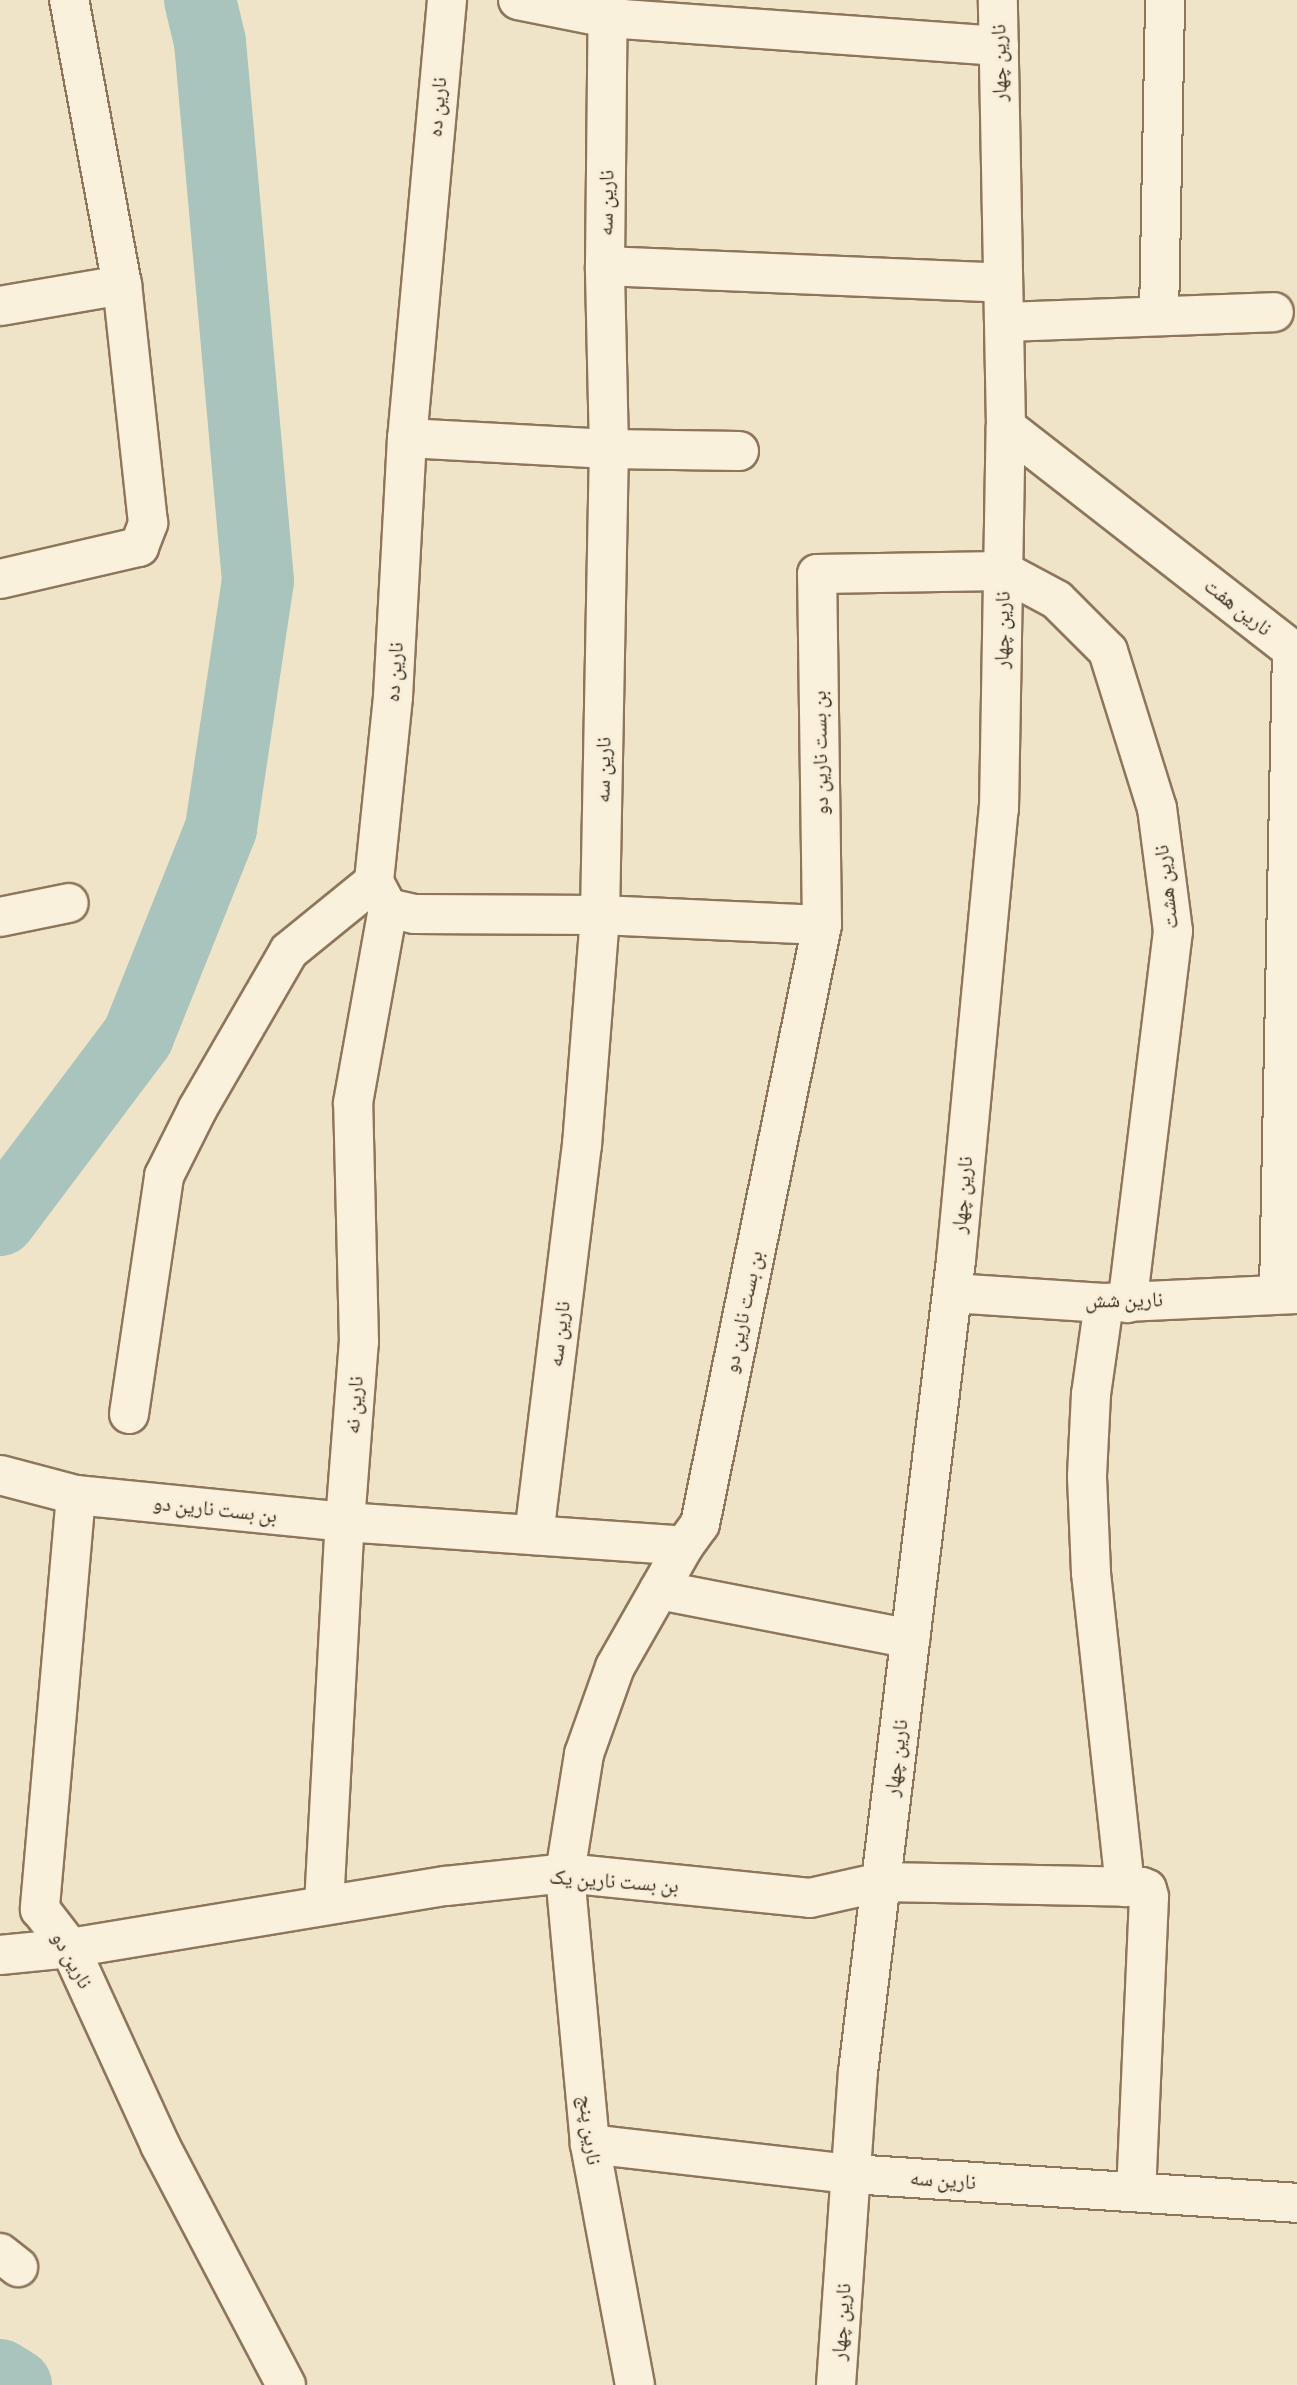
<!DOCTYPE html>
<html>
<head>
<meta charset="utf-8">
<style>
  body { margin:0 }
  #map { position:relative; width:1297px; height:2385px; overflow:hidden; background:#f0e4c8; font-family:Bitter,"Noto Naskh Arabic",serif }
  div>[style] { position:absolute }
  .river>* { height:72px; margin:-36px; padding:0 36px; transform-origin:36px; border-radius:36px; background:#a9c4bc }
  .roads { filter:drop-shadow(2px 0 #8d765c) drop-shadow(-2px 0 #8d765c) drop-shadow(0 2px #8d765c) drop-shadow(0 -2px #8d765c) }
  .minor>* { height:38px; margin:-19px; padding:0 19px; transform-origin:19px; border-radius:19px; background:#faf1dc }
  span { translate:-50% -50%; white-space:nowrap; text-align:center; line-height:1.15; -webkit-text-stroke:5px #f7eed8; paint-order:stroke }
  .street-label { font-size:21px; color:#3d2e20 }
</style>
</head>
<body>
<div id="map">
  <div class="river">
    <div style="left:0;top:1220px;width:230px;rotate:-53.1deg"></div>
    <div style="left:138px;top:1036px;width:224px;rotate:-68.2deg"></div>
    <div style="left:221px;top:828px;width:250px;rotate:-81.5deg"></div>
    <div style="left:258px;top:581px;width:541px;rotate:-95.09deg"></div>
    <div style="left:210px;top:42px;width:43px;rotate:-103.4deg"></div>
    <div style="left:0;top:2375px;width:19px;rotate:32deg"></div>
  </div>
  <div class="roads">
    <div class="minor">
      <div style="left:447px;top:0;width:440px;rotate:95.2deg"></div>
      <div style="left:407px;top:438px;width:259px;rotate:93.1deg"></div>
      <div style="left:393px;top:697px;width:186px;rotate:95.9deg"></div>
      <div style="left:374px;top:882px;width:30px;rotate:62deg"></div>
      <div style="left:388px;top:908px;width:27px;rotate:13deg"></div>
      <div style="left:414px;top:914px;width:186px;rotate:0.3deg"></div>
      <div style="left:600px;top:915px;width:222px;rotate:2.6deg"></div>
      <div style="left:518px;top:0;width:92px;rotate:11.3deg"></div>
      <div style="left:608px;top:18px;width:392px;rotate:4.1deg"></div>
      <div style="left:605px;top:266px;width:398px;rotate:2.4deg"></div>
      <div style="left:0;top:306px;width:124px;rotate:-9.8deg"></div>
      <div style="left:1159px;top:316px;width:316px;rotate:-88.9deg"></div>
      <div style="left:1004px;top:322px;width:270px;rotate:-2.1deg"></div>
      <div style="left:1006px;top:427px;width:363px;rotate:37.9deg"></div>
      <div style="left:1292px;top:650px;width:644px;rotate:91.16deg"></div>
      <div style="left:407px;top:438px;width:202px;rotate:3.1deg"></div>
      <div style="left:609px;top:449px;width:130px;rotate:0.9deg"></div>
      <div style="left:0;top:579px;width:143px;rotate:-13deg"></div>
      <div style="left:139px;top:547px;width:26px;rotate:-69deg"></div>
      <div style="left:148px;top:523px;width:239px;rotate:-96.2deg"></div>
      <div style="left:122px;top:285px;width:290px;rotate:-100.5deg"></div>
      <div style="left:0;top:917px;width:70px;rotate:-11.5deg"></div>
      <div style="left:952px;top:1293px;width:152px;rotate:3.8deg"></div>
      <div style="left:1104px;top:1303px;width:193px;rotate:-2.7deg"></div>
      <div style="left:1104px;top:1303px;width:92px;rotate:98.1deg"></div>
      <div style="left:1091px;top:1394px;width:83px;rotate:92.8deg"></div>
      <div style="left:1087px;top:1477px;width:96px;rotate:87.6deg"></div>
      <div style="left:1091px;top:1573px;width:316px;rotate:83.8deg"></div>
      <div style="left:129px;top:1414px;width:241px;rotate:-81.6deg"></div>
      <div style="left:164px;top:1176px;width:76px;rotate:-63.4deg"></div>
      <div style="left:198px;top:1108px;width:181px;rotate:-59.9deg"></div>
      <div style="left:289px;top:951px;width:109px;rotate:-39.1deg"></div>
      <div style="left:0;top:1475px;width:79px;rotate:14.7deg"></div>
      <div style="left:76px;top:1495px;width:270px;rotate:5.7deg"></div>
      <div style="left:345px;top:1522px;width:340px;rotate:4deg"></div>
      <div style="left:684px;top:1546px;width:27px;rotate:-54deg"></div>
      <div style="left:700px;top:1524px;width:611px;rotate:-78.49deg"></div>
      <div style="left:822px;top:925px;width:351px;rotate:-90.8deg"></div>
      <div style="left:817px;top:574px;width:186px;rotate:-0.9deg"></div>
      <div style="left:1003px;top:571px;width:61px;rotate:28.2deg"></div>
      <div style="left:1057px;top:600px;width:72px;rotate:45deg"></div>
      <div style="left:1108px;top:651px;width:164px;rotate:72.7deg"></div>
      <div style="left:1157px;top:808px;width:124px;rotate:82.6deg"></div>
      <div style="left:1173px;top:931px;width:375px;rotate:97deg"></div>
      <div style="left:76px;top:1495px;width:416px;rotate:95deg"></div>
      <div style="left:40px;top:1909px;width:49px;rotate:52.4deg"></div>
      <div style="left:70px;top:1948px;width:217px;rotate:65.4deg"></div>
      <div style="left:160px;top:2145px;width:271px;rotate:62.3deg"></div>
      <div style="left:534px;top:1535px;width:393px;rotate:-83deg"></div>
      <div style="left:582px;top:1145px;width:231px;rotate:-85.5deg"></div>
      <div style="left:600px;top:915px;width:466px;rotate:-88.9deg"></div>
      <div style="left:609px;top:449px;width:183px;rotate:-91.3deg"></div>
      <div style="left:605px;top:266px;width:266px;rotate:-89.4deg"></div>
      <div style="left:659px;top:1590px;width:256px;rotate:11deg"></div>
      <div style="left:324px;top:1905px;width:384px;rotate:-86.9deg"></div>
      <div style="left:345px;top:1522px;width:181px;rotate:-85.6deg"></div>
      <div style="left:359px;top:1342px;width:239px;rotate:-91.4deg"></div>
      <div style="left:353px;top:1103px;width:198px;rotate:-79.8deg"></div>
      <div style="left:0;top:1955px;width:70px;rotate:-5.7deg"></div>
      <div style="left:70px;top:1948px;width:381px;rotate:-9.4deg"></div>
      <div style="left:446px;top:1886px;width:120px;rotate:-6.2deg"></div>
      <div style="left:565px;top:1873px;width:246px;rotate:5.8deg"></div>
      <div style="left:810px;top:1898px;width:73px;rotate:-12.7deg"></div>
      <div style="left:881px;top:1882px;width:261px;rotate:1.1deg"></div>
      <div style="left:1142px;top:1887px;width:5px;rotate:22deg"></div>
      <div style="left:1147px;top:1889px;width:8px;rotate:76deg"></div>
      <div style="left:1149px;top:1897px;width:295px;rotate:92.5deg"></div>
      <div style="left:590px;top:2144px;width:263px;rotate:6.6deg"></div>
      <div style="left:851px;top:2174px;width:447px;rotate:3.7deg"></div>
      <div style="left:0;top:2253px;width:23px;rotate:38deg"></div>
      <div style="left:635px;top:2385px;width:245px;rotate:-100.6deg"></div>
      <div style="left:590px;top:2144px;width:272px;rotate:-95.3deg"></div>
      <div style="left:565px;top:1873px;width:121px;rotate:-80.9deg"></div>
      <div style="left:584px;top:1754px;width:92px;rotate:-70.4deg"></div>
      <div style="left:615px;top:1667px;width:139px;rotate:-60.3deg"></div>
      <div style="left:836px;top:2385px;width:314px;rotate:-86deg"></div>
      <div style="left:858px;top:2072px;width:818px;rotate:-83.12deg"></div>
      <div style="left:956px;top:1260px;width:453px;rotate:-84.6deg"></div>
      <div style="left:999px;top:809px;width:382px;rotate:-89deg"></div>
      <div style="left:1006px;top:427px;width:427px;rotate:-91.1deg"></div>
    </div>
  </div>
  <div class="street-label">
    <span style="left:999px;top:63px;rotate:-91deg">نارین چهار</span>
    <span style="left:437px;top:107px;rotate:-85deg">نارین ده</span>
    <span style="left:606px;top:203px;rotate:-89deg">نارین سه</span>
    <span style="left:1238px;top:607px;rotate:38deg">نارین هفت</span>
    <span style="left:1002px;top:630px;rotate:-89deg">نارین چهار</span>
    <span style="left:394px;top:672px;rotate:-86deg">نارین ده</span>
    <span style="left:820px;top:753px;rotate:-91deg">بن بست نارین دو</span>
    <span style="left:603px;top:770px;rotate:-89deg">نارین سه</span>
    <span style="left:1166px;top:887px;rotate:-97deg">نارین هشت</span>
    <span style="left:962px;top:1195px;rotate:-85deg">نارین چهار</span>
    <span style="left:1124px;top:1300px;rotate:-1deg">نارین شش</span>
    <span style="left:743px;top:1312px;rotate:-78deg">بن بست نارین دو</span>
    <span style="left:559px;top:1334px;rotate:-83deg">نارین سه</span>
    <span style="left:354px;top:1405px;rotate:-86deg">نارین نه</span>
    <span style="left:215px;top:1509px;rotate:6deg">بن بست نارین دو</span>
    <span style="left:896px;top:1758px;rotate:-83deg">نارین چهار</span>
    <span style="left:614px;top:1881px;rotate:4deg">بن بست نارین یک</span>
    <span style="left:72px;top:1960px;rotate:61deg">نارین دو</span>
    <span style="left:590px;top:2130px;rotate:83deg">نارین پنج</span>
    <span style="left:943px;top:2180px;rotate:4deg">نارین سه</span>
    <span style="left:841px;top:2322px;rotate:-86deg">نارین چهار</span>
  </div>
</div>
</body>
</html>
